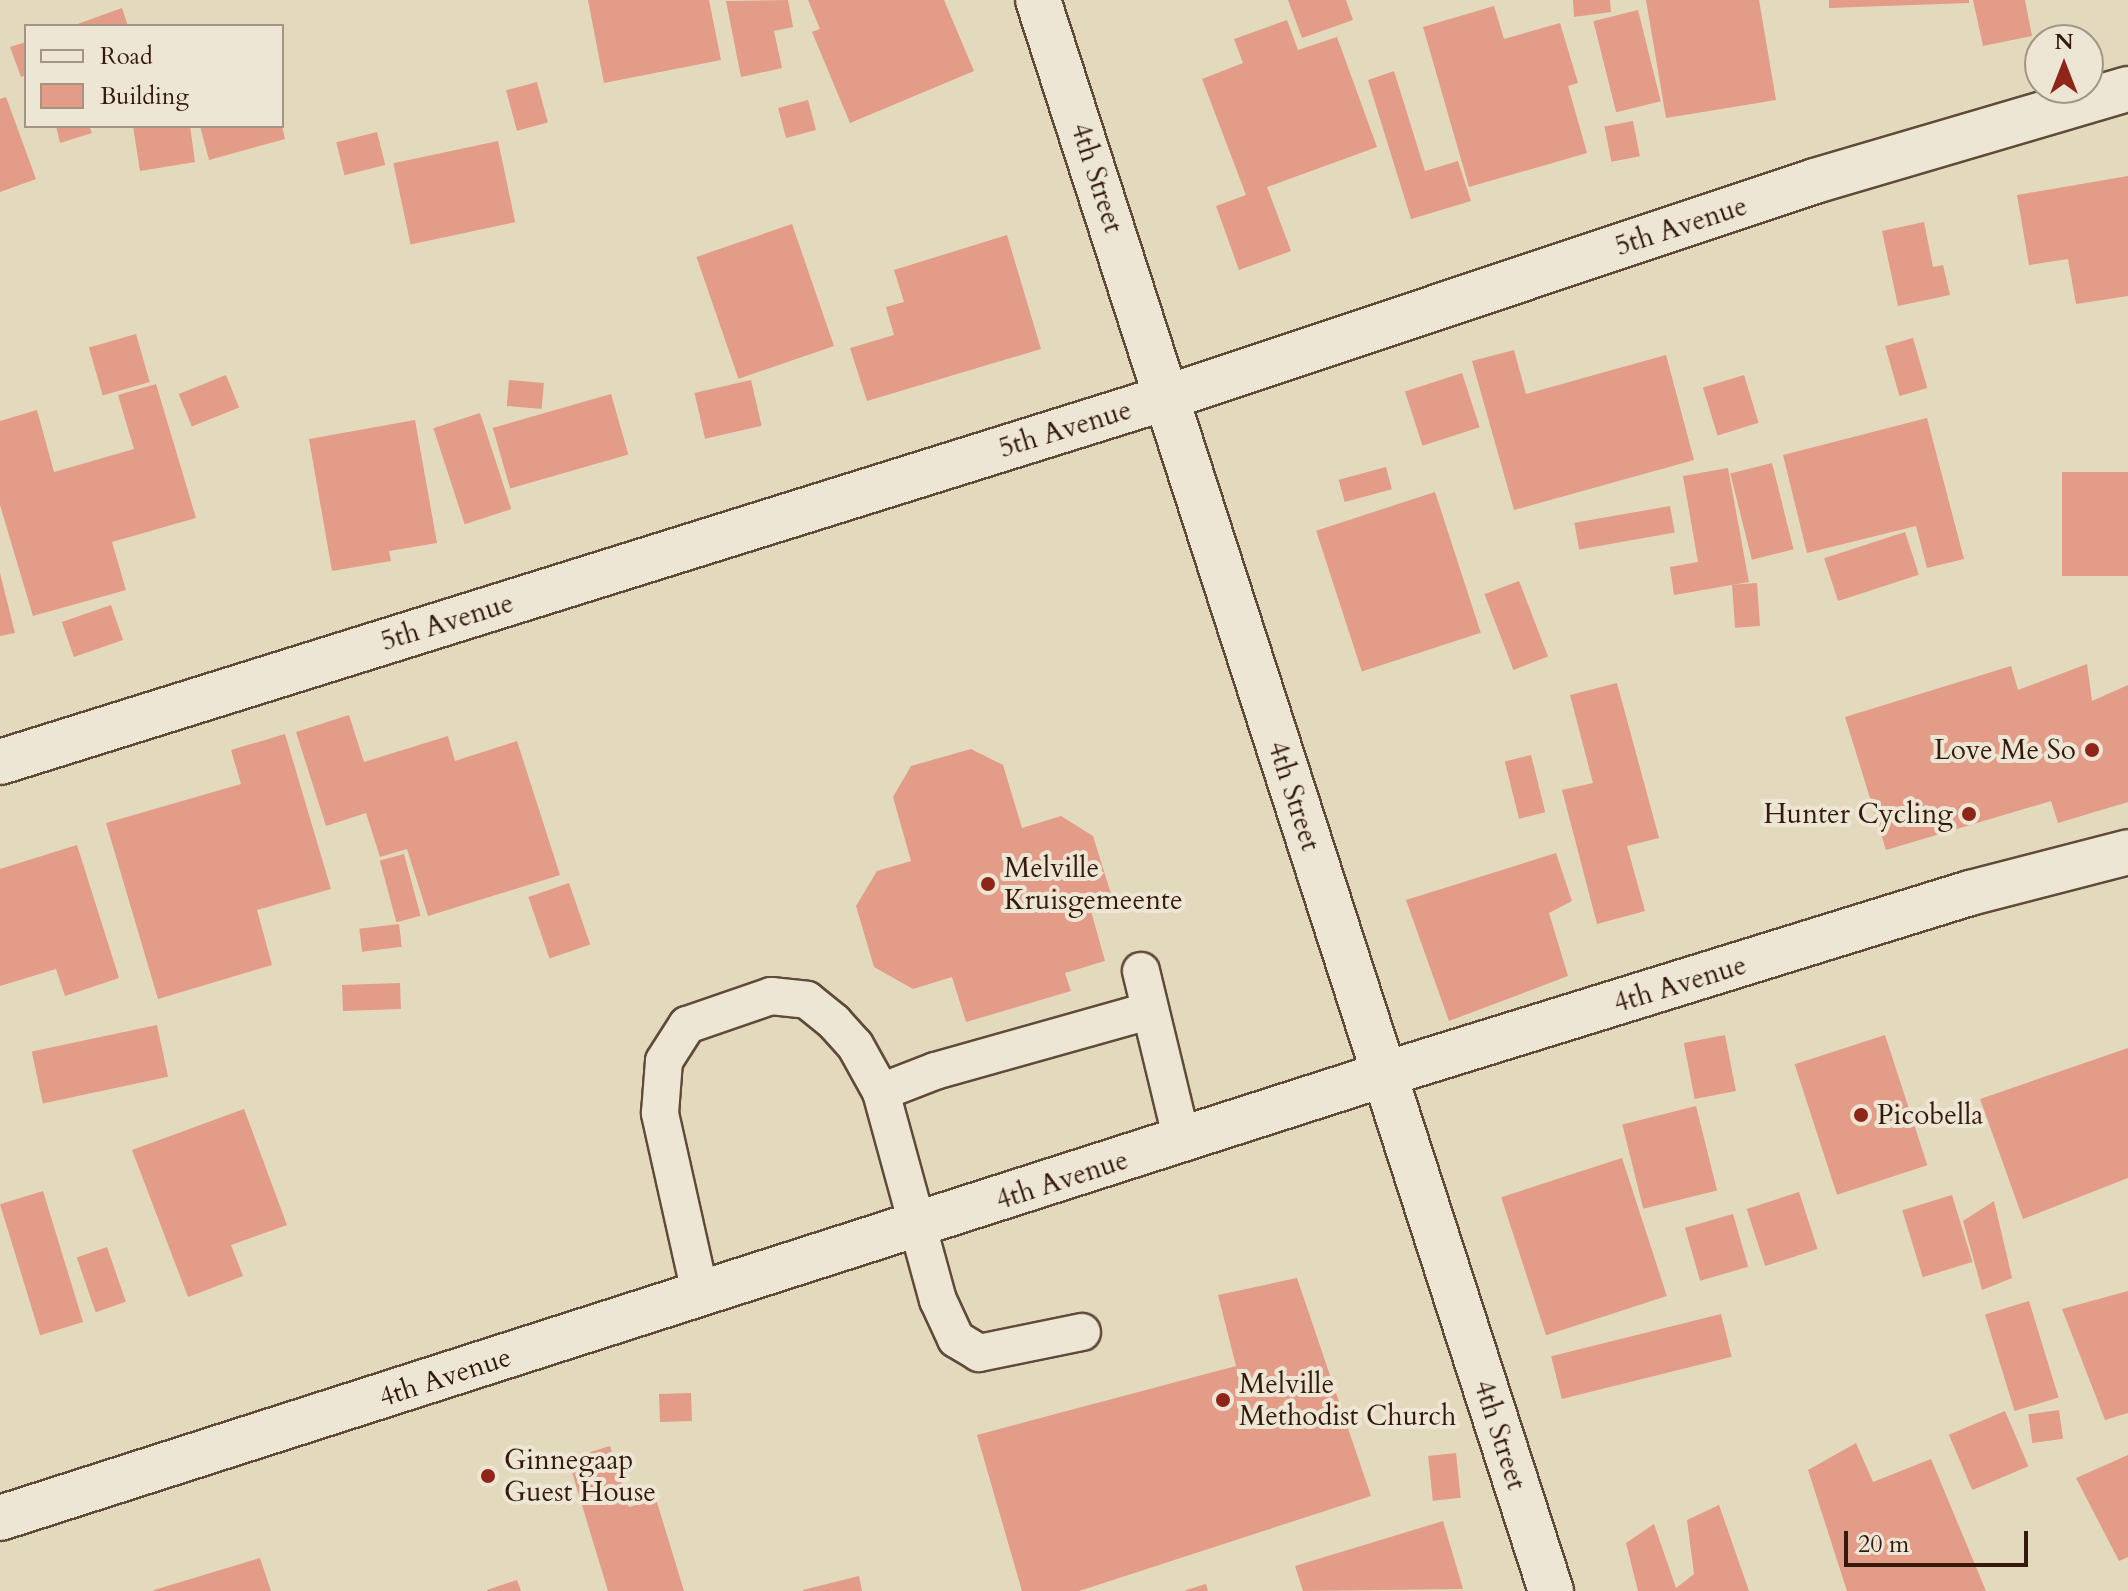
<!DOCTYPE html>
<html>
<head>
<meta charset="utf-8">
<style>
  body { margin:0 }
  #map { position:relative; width:2128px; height:1591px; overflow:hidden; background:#e3d9bd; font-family:Cardo,serif }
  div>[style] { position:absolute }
  .building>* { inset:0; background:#e39c88; transform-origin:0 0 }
  .roads { filter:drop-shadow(2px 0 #604a38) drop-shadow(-2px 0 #604a38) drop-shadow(0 2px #604a38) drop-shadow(0 -2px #604a38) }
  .service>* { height:36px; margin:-18px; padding:0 18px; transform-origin:18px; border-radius:18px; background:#ede6d4 }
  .minor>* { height:44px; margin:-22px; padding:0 22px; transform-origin:22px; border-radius:22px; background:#ede6d4 }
  .dots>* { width:22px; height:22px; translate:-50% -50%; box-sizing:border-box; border:4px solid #ede6d4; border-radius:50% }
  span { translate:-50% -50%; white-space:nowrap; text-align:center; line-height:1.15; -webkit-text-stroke:8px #ede6d4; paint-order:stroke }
  .street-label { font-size:28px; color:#341a0c }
  .poi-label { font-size:28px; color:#341a0c }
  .right { translate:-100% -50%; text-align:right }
  .left { translate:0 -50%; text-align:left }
  .legend { position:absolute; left:24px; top:24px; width:260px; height:104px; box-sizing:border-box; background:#ede6d4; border:2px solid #a39484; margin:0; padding:10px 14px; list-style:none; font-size:24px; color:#341a0c }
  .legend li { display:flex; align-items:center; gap:16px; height:40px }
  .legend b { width:40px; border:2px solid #a39484 }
  .north { position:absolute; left:2024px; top:24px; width:80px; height:80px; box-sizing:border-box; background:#ede6d4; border:2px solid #a39484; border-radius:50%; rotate:0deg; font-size:22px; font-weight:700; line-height:32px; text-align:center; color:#341a0c }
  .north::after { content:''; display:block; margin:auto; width:28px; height:36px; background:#8f2418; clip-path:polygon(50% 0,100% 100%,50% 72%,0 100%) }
  .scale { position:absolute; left:1844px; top:1531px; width:184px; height:36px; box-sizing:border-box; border:4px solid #341a0c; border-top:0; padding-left:10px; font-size:24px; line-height:28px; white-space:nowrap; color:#341a0c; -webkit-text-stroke:6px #ede6d4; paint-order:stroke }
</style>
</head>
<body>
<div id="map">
  <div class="building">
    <div style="clip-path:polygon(588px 0,709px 0,721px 60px,604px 83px)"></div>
    <div style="clip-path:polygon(788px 0,793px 27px,774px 31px,782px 68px,741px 77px,726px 1px)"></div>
    <div style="clip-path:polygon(808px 0,944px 0,974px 71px,850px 123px,812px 32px,820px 29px)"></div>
    <div style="clip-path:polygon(1288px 0,1346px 0,1353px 20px,1302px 38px)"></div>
    <div style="clip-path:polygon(1573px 0,1610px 0,1611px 12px,1574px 17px)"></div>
    <div style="clip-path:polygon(1646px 0,1759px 0,1776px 100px,1666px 118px)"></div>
    <div style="clip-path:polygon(1829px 0,1969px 0,1969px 3px,1829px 8px)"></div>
    <div style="clip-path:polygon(1973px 0,2025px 0,2032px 36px,1983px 46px)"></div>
    <div style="clip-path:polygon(1494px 6px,1504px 39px,1560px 23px,1578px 83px,1568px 86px,1587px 153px,1469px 187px,1423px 27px)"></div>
    <div style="clip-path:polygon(122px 8px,128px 26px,72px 26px)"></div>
    <div style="left:1638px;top:10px;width:94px;height:46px;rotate:76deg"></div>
    <div style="clip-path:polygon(1287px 20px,1298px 50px,1337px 37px,1377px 147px,1267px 187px,1291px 251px,1239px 270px,1216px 206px,1246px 195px,1202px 79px,1243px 63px,1234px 39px)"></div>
    <div style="clip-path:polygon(26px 42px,26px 75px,21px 77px,10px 47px)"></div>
    <div style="clip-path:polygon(1394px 71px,1425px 171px,1458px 161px,1471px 201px,1411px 219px,1368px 80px)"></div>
    <div style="left:537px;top:82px;width:42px;height:32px;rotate:75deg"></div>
    <div style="clip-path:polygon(6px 97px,36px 179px,0 192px,0 99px)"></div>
    <div style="left:808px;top:100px;width:31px;height:31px;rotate:75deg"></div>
    <div style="left:1633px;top:121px;width:36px;height:29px;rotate:79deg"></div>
    <div style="clip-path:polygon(56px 126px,89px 126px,92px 133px,60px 143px)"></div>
    <div style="clip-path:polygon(133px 126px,190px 126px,195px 162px,140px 171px)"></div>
    <div style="clip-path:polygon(200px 126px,282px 126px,285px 139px,209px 160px)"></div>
    <div style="left:377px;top:132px;width:34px;height:42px;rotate:76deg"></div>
    <div style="left:498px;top:141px;width:83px;height:107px;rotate:78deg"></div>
    <div style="clip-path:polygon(2128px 176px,2128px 296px,2076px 304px,2068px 259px,2029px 265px,2017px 195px)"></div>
    <div style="clip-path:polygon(1924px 222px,1933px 267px,1943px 265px,1950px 295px,1898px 306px,1882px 231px)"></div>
    <div style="left:792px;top:224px;width:129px;height:101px;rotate:71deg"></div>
    <div style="clip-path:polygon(1007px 235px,1041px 349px,867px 401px,850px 348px,894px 335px,886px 307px,904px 302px,894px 270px)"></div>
    <div style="left:136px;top:334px;width:50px;height:49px;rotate:74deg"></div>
    <div style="left:1913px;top:338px;width:52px;height:29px;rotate:74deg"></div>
    <div style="clip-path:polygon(1514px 350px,1526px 394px,1666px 355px,1694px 460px,1514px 510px,1472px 361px)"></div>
    <div style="left:1462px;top:373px;width:57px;height:60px;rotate:72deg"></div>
    <div style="left:226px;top:375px;width:35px;height:51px;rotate:68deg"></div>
    <div style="left:1744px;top:375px;width:50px;height:43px;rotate:73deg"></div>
    <div style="left:509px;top:380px;width:35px;height:26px;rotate:5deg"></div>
    <div style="left:751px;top:380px;width:47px;height:58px;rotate:77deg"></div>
    <div style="clip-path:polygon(156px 384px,196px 518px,112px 542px,126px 590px,33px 616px,0 505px,0 421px,37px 410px,54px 472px,134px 449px,118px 395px)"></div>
    <div style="left:611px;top:394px;width:63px;height:123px;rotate:74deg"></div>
    <div style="left:480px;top:413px;width:101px;height:49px;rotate:72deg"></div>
    <div style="clip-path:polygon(1927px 418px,1964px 559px,1927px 568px,1916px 526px,1807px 553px,1783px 455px)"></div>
    <div style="clip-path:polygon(415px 420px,437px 543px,389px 551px,391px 561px,332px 571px,309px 439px)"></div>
    <div style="left:1772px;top:463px;width:89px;height:43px;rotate:76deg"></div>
    <div style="left:1386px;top:467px;width:23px;height:49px;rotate:75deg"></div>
    <div style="clip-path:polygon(1728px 468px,1749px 582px,1674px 595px,1670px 567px,1698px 562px,1683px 476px)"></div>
    <div style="left:2128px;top:472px;width:104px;height:66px;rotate:90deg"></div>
    <div style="left:1435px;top:492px;width:148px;height:125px;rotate:72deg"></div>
    <div style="left:1670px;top:506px;width:27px;height:97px;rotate:80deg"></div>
    <div style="left:1905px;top:532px;width:45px;height:85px;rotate:72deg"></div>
    <div style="clip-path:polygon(0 573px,15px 633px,0 636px)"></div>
    <div style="left:1519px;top:581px;width:81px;height:37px;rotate:69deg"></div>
    <div style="left:1757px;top:583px;width:43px;height:25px;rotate:86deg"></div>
    <div style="left:111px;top:605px;width:37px;height:52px;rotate:71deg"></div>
    <div style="clip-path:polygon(2087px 664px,2092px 701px,2128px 685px,2128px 802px,2058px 823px,2051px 801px,1886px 850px,1845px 717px,2011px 666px,2018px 690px)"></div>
    <div style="clip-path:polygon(1617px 683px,1659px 838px,1627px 846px,1645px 911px,1597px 924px,1562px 790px,1593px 783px,1570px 695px)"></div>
    <div style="clip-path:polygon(349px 715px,364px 762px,448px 736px,455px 761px,517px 741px,560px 875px,428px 916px,407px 849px,380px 857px,366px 813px,326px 826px,296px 732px)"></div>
    <div style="clip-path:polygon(285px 734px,331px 889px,257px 910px,272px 965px,158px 999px,106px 823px,241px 784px,231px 750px)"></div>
    <div style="clip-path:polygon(971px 749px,1003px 765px,1022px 828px,1061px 816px,1093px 836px,1112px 897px,1089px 904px,1105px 961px,1065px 973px,1071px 991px,966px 1022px,952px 977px,913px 989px,874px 967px,856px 906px,877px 871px,911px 861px,893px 797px,911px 766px)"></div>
    <div style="left:1531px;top:755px;width:59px;height:27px;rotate:76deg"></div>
    <div style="clip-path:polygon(77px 845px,119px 978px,65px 996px,56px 969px,0 986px,0 869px)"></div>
    <div style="clip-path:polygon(1556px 853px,1572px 901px,1549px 913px,1568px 976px,1449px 1021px,1406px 900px)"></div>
    <div style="left:404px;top:854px;width:64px;height:25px;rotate:75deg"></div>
    <div style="left:569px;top:883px;width:65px;height:43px;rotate:71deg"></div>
    <div style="left:399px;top:924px;width:23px;height:40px;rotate:83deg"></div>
    <div style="left:400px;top:983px;width:26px;height:58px;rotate:88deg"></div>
    <div style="left:157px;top:1025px;width:53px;height:128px;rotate:78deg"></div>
    <div style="left:1725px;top:1035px;width:57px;height:42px;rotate:79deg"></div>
    <div style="left:1885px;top:1035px;width:137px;height:95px;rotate:72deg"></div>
    <div style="clip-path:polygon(2128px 1048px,2128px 1178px,2023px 1219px,1980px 1099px)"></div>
    <div style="left:1696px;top:1106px;width:87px;height:76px;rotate:76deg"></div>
    <div style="clip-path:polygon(244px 1109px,287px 1225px,231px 1245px,243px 1276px,188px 1297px,132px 1150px)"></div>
    <div style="left:1622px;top:1158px;width:145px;height:127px;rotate:72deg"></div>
    <div style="left:43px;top:1191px;width:137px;height:45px;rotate:73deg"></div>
    <div style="left:1799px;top:1192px;width:60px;height:55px;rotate:72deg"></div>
    <div style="left:1952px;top:1195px;width:70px;height:52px;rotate:73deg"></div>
    <div style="clip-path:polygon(1994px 1201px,2012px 1278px,1982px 1290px,1963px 1221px)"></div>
    <div style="left:1733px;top:1214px;width:55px;height:50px;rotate:74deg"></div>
    <div style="left:107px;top:1247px;width:58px;height:32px;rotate:71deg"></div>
    <div style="clip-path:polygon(1297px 1278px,1371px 1496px,1079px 1591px,1022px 1591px,977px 1435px,1236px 1366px,1218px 1295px)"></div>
    <div style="clip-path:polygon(2128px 1291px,2128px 1413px,2105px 1420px,2062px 1309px)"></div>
    <div style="left:2029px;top:1301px;width:101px;height:46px;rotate:73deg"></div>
    <div style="left:1721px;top:1314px;width:44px;height:175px;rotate:76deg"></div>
    <div style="left:691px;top:1393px;width:28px;height:32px;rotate:88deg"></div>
    <div style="left:2059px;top:1410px;width:29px;height:31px;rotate:82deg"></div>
    <div style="left:2005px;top:1411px;width:60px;height:61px;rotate:67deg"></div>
    <div style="clip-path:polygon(1856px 1443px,1873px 1482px,1931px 1459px,1986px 1591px,1847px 1591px,1808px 1470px)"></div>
    <div style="clip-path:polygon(610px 1446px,629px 1507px,656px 1499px,684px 1591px,608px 1591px,568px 1459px)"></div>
    <div style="left:1456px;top:1453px;width:45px;height:28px;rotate:84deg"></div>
    <div style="clip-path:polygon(2128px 1455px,2128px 1557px,2119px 1561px,2076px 1478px)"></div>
    <div style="clip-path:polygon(1719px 1505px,1749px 1591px,1638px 1591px,1626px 1543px,1654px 1524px,1676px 1588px,1694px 1574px,1687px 1520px)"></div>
    <div style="clip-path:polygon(1443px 1521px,1463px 1589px,1303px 1591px,1295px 1566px)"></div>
    <div style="clip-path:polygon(260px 1558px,271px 1591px,154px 1591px,154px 1590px)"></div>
    <div style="clip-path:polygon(859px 1576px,862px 1591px,803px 1591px,803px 1590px)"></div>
    <div style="clip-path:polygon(517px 1580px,521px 1591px,487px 1591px,487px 1590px)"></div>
    <div style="clip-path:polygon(1206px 1584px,1208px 1591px,1186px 1591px,1186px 1590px)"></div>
  </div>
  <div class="roads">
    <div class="service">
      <div style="left:1141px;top:971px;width:174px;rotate:76.4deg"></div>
      <div style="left:881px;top:1092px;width:58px;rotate:-21.3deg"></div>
      <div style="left:935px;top:1071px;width:222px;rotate:-15.7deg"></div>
      <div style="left:701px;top:1297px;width:189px;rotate:-102.6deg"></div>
      <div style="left:660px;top:1113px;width:52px;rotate:-85.6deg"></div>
      <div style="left:664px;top:1061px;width:43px;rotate:-57.4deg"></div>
      <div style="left:687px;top:1025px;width:89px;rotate:-19deg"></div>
      <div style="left:771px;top:996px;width:36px;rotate:6deg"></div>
      <div style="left:807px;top:1000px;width:35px;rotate:39deg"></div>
      <div style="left:834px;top:1022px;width:31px;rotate:48deg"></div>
      <div style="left:855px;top:1045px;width:54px;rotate:61deg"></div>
      <div style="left:881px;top:1092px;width:216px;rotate:74.7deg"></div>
      <div style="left:938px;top:1300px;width:43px;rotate:65.2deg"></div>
      <div style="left:956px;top:1339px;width:27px;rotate:31deg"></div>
      <div style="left:979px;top:1353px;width:105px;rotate:-11.5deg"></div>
    </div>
    <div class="minor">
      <div style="left:1038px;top:0;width:1672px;rotate:72.13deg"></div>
      <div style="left:0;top:762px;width:1224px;rotate:-17.35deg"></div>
      <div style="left:1168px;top:397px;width:682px;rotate:-18.46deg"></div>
      <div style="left:1815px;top:181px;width:326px;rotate:-16.4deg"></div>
      <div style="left:0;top:1518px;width:1451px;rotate:-17.77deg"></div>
      <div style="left:1382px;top:1075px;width:616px;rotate:-17.2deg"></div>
      <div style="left:1970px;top:893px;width:163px;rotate:-14.5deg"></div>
    </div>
  </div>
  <div class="dots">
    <div style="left:2092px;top:750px;background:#8f2418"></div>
    <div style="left:1969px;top:814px;background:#8f2418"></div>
    <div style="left:988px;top:884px;background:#8f2418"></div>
    <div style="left:1861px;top:1115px;background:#8f2418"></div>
    <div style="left:1223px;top:1400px;background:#8f2418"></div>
    <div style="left:488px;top:1476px;background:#8f2418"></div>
  </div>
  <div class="street-label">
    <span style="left:1097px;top:178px;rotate:72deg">4th Street</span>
    <span style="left:1681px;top:226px;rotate:-18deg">5th Avenue</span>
    <span style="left:1065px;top:429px;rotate:-17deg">5th Avenue</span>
    <span style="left:447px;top:622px;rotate:-17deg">5th Avenue</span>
    <span style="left:1294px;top:796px;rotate:72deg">4th Street</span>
    <span style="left:1680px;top:984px;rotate:-17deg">4th Avenue</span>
    <span style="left:1062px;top:1180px;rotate:-18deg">4th Avenue</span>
    <span style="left:445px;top:1377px;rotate:-18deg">4th Avenue</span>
    <span style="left:1500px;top:1435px;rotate:72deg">4th Street</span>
  </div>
  <div class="poi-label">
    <span class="right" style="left:2076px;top:750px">Love Me So</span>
    <span class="right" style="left:1953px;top:814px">Hunter Cycling</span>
    <span class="left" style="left:1004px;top:884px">Melville<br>Kruisgemeente</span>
    <span class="left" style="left:1877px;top:1115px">Picobella</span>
    <span class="left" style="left:1239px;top:1400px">Melville<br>Methodist Church</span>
    <span class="left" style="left:504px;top:1476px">Ginnegaap<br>Guest House</span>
  </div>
  <ul class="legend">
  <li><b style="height:10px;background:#ede6d4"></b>Road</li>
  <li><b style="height:22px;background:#e39c88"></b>Building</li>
  </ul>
  <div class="north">N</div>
  <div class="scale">20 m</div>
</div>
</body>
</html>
